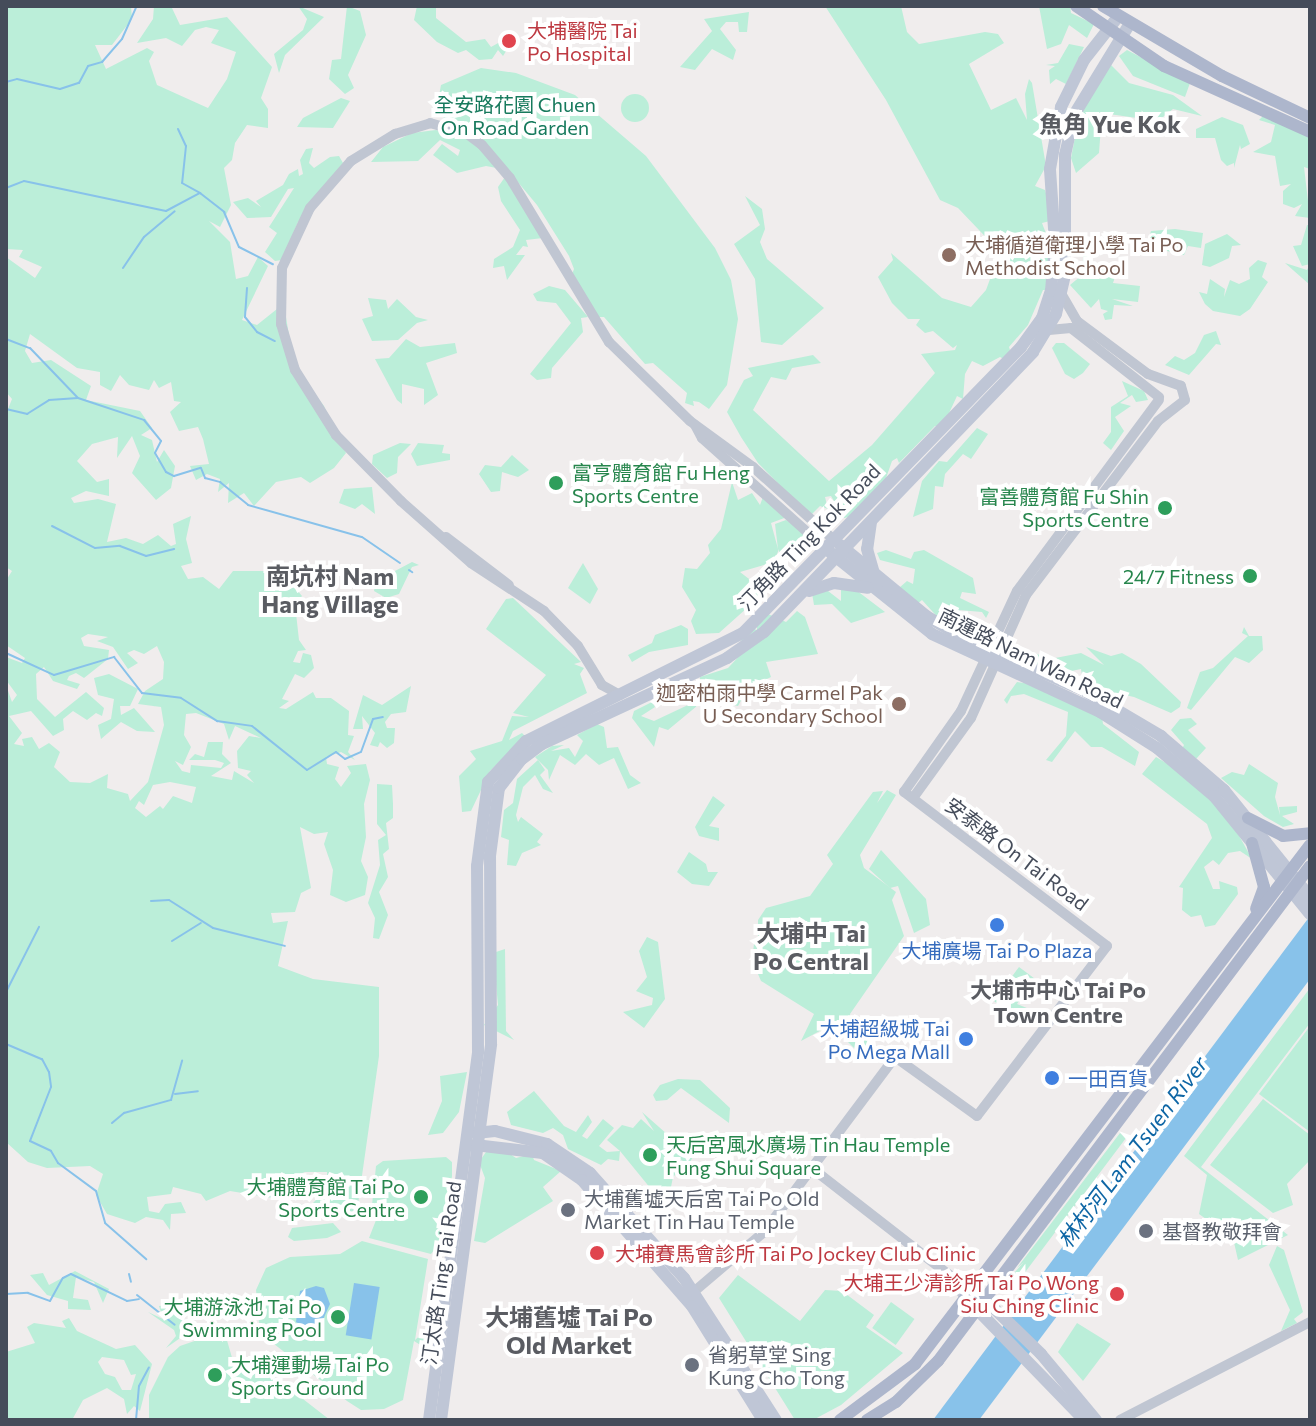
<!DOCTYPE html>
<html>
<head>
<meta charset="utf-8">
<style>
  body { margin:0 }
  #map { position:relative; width:1316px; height:1426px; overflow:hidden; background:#f0eded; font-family:Commissioner,"Noto Sans TC",sans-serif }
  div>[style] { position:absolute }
  .green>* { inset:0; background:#bbeed9; transform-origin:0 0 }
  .round { border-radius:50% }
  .water>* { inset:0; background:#88c2ea; transform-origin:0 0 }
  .stream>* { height:2px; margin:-1px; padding:0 1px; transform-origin:1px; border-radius:1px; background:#88c2ea }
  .tertiary>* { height:10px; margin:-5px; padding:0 5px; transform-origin:5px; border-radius:5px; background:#c0c6d2 }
  .secondary>* { height:12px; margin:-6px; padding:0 6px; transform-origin:6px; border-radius:6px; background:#bfc6d6 }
  .primary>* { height:12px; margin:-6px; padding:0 6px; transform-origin:6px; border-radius:6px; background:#adb6cc }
  .dots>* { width:22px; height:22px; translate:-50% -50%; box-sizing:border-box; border:4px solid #fff; border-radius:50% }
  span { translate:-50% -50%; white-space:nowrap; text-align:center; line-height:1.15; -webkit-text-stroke:8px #fff; paint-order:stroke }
  .health-label { font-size:20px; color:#be3a42 }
  .left { translate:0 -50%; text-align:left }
  .right { translate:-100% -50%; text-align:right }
  .park-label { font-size:20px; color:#177a5d }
  .education-label { font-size:20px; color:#785e54 }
  .leisure-label { font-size:20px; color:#27864d }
  .street-label { font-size:20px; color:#454c5a }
  .shop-label { font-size:20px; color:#366cbe }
  .worship-label { font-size:20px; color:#5b616d }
  .neighbourhood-label { font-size:22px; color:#5a5c62; font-weight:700 }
  .water-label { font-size:22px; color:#0e66a5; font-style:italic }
  .quarter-label { font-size:24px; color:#5a5c62; font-weight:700 }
  .frame { position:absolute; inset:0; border:8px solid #454c5a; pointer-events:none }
</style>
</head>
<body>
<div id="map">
  <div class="green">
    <div style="clip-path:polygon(evenodd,6px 6px,131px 6px,132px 19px,112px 45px,95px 45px,106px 69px,147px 48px,154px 52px,149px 61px,157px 85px,208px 108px,227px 79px,236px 52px,211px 43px,219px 30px,206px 27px,195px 30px,182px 46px,166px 38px,137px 43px,153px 19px,154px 6px,172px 8px,180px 25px,227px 17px,272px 67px,261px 98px,268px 109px,268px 128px,247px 125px,235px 143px,232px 160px,224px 168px,231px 205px,220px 227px,209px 221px,230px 242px,236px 279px,248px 276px,258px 257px,268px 266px,242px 320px,257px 325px,277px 309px,286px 317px,294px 366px,324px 406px,346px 453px,334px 468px,310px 483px,301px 477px,276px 482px,254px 506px,244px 493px,228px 503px,229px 483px,218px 492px,220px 479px,207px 474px,196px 480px,190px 466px,209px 464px,203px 439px,198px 427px,179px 431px,170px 412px,181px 402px,174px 401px,171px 382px,159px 388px,154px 380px,149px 390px,129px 385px,120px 375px,111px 391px,100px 385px,100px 372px,77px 368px,30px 334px,25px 351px,32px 363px,51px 360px,91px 386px,86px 400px,140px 411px,152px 428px,141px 435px,152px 440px,157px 462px,164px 450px,175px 466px,171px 488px,156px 500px,132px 473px,140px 456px,132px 436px,117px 458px,118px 437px,92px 444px,77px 461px,97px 482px,109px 479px,109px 496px,86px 491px,71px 498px,74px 503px,98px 499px,116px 504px,107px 542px,126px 538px,143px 544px,158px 535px,171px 546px,176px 544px,173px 524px,191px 516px,186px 539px,192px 563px,181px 566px,188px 579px,203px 577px,219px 589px,233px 571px,300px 571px,297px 590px,302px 596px,295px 604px,299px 640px,306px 650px,298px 651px,293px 662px,300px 663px,303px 653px,311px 655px,314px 668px,304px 678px,295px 674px,282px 699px,289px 701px,279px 708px,286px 709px,313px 692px,316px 698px,331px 698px,349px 711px,348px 735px,354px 736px,348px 752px,355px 760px,341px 752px,326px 757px,327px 764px,339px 767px,335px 779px,341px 787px,351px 773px,347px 766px,366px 764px,370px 780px,364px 804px,366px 837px,361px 861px,368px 877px,365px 895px,346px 902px,330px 895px,333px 870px,324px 844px,328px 832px,314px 834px,300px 827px,311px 888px,301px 893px,295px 912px,271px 913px,273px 923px,288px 921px,278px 966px,313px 979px,379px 987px,379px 1056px,356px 1218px,339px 1211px,326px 1217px,293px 1215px,291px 1206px,301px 1204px,307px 1209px,327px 1189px,327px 1172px,305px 1172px,270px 1186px,273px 1198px,230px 1191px,206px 1201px,201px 1194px,173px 1187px,171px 1194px,147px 1197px,149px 1211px,159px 1213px,165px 1204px,181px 1202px,186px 1213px,171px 1214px,170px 1230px,163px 1220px,146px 1217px,135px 1223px,107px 1214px,96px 1195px,103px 1174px,90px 1166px,47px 1168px,28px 1162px,6px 1142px,6px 685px,12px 702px,17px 695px,6px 680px,6px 657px,22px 663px,25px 658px,6px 645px,6px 572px,7px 579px,12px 571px,6px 567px,6px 414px,12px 399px,6px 392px,6px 257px,35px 278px,42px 267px,19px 257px,23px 250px,6px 249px,6px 6px,88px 634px,108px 637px,97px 641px,113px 647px,128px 669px,138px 663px,127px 653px,134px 650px,144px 654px,157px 646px,164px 662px,163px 679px,145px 691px,138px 704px,161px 707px,164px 725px,148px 782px,130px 801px,128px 794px,107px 788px,108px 774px,90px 783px,70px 782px,54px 767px,60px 752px,49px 743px,39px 749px,32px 737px,22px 739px,24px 746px,14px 744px,22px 733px,9px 716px,31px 711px,53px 736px,64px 730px,63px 719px,73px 711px,87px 720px,96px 713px,102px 716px,104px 708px,86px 692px,55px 717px,37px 699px,36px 674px,44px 667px,53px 681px,77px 689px,80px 684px,67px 680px,69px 676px,76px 673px,84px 678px,108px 659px,109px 650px,84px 646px,81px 638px,88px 634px,6px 6px,196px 713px,224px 724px,229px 740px,235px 726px,261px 738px,249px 736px,237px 751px,238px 768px,251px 771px,247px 775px,254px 783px,234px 771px,232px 780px,211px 776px,231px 763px,222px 754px,223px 742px,208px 742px,204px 757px,195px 754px,189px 760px,215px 760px,224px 763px,221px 768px,191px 765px,190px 773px,182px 771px,175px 761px,183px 765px,191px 747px,184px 735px,186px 714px,196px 713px,6px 6px,170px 782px,196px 787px,192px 803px,173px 796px,163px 809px,160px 806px,146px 817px,135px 808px,139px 801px,144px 805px,153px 785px,170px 782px)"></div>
    <div style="clip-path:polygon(298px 6px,324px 17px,285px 55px,279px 73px,274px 54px,303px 30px,307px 19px)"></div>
    <div style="clip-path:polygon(347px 6px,360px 11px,366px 35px,348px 75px,354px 88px,345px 94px,329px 79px,332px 60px,341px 59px)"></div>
    <div style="clip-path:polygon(417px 6px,436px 6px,436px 18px,466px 42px,485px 39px,491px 47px,500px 42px,508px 48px,503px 56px,498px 50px,492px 59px,479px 60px,466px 50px,458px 53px,437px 42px,414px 20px)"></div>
    <div style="clip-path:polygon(825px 6px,901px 6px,907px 32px,919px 44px,985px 32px,998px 34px,1004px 43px,969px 64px,991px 110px,1016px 98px,1027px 120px,1025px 94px,1029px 79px,1032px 83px,1046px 166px,1035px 186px,1045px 190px,1050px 207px,1050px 221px,1042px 223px,1050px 244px,1049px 290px,1043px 290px,1028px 325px,1009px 347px,1011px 353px,1006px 360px,1000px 357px,983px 366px,972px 361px,965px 374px,963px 399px,957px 396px,943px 426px,935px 426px,899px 463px,897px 458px,892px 461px,885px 481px,853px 516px,844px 518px,831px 496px,825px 497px,828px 509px,820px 506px,810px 516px,758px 463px,741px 437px,727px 412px,744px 380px,753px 376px,748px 368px,813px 355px,821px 363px,792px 368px,786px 380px,771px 377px,753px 410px,829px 481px,872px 445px,935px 373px,921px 354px,955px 350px,957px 345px,953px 348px,933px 331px,925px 333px,916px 325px,920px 319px,908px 319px,892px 303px,878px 277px,893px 260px,891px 253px,942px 298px,971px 307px,986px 290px,1000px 252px,958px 208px,940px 200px,886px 100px)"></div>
    <div style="clip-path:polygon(1039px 6px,1070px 6px,1071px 13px,1094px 24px,1087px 38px,1069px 25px,1061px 44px,1047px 49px)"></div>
    <div style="clip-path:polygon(749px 12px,747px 32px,739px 32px,738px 22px,726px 22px,720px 29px,736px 50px,733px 60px,712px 49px,695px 70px,680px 67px,712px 31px,704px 19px)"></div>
    <div style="clip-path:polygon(1069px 44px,1084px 47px,1066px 84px,1056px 79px,1050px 84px,1049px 70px,1055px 66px,1046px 65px,1058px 63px)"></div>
    <div style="clip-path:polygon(1127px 50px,1190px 83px,1185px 97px,1133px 76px,1119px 56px)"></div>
    <div style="clip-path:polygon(1111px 65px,1129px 83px,1173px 95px,1202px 116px,1173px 109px,1158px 121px,1102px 113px,1099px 153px,1076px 173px,1071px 158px,1078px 122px,1085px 102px)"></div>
    <div style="clip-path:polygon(481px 68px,516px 73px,575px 95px,646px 156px,715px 248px,731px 280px,738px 319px,727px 385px,709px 409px,699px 402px,693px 401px,694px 406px,685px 403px,687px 393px,653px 363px,645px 364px,604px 317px,594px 317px,571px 277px,574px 269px,569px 256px,537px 205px,481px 138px,444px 118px,437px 106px,441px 85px)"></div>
    <div class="round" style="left:621px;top:94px;width:28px;height:28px"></div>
    <div style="clip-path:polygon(341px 98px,350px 101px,333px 128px,297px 127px,303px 118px)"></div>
    <div style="clip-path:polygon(1263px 116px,1310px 134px,1310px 169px,1304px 167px,1310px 218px,1295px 216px,1302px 204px,1294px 208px,1283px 204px,1283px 191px,1291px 184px,1280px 186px,1275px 156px,1253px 152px,1271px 142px,1275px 125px,1259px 120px)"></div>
    <div style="clip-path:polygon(1222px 117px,1243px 125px,1250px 144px,1241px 149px,1240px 145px,1234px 168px,1234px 163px,1227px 166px,1221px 160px,1215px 138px,1196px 138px,1196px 129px)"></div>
    <div style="clip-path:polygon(436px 130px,469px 139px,502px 169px,486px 166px,457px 173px,433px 155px,442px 144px,458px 156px,460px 150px,440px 140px,418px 161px,371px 162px,383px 147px,412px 133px)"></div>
    <div style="clip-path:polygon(313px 148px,309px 163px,314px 168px,330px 157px,339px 156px,343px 163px,298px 222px,282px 260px,275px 261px,265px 252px,277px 233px,269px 227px,294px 188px,288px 189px,271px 217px,247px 218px,233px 202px,248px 198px,261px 207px,256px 201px,283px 185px,289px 174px,298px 169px,299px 176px,303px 174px,300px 160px,306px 149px)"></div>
    <div style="clip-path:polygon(505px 177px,543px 238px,526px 240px,528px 247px,523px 246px,516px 255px,525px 255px,507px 280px,504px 266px,493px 268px,494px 259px,513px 247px,520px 230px,501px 201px,498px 187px)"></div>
    <div style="clip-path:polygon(745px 196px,762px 209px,765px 229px,760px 242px,767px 259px,824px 308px,782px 345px,761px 342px,755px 279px,734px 244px,760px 225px)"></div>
    <div style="clip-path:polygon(1307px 225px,1310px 225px,1310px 285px,1285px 263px,1307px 270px,1310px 264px,1302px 266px,1293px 246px,1301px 245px)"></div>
    <div style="clip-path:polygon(1175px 229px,1203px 233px,1201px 248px,1188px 246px,1184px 255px,1176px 254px,1147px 244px,1151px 231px)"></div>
    <div style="clip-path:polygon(1085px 232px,1092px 265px,1118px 268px,1113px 283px,1140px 286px,1138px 302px,1112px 299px,1133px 306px,1114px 305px,1112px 319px,1105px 320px,1103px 314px,1108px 311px,1101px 309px,1099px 299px,1091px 308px,1070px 285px,1082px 275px)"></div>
    <div style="clip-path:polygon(1227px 234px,1241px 245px,1232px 246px,1229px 258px,1210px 267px,1202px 265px,1205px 244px)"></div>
    <div style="clip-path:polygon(1258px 260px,1267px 263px,1262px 277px,1268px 282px,1250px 309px,1240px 316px,1213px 311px,1205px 304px,1199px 292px,1207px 294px,1210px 279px,1225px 289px,1224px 297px,1230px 280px,1239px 284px,1250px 279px,1249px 268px)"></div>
    <div style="clip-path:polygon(549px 286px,565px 290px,588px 317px,581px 318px,583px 332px,552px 368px,551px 378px,537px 380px,530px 374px,571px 323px,556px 303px,537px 301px,533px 294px)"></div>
    <div style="clip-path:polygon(368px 298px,386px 300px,388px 309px,397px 299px,416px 317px,428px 320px,417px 323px,398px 340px,372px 341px,362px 319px,373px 316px)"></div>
    <div style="clip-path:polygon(1216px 331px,1221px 345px,1216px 344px,1189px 375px,1165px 365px,1175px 356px,1184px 360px,1195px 353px,1204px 335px)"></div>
    <div style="clip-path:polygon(406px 339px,420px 347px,455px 343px,457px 353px,426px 363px,438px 395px,424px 405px,424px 389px,402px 384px,402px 404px,397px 400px,375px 359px,389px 358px)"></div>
    <div style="clip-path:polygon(1056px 343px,1064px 343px,1090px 364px,1083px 373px,1074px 379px,1065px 374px,1052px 348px)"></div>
    <div style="clip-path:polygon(1122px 381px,1144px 391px,1148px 400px,1136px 402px,1132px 395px,1120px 403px,1131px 406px,1115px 417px,1124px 431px,1111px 450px,1103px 443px,1111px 432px,1111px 407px,1128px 396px)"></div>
    <div style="clip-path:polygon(977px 428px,988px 434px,971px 459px,963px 454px,945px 474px,943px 487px,935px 486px,933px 509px,913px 517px,922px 481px,939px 461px,947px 462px)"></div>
    <div style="clip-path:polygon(400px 443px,411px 444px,398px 457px,397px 473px,387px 478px,372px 464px,373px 455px)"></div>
    <div style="clip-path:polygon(418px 443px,444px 445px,442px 453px,450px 454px,450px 460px,417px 466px,411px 454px)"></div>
    <div style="clip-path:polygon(512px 455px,529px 470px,518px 477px,502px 472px,500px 491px,491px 492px,479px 474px,485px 465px,501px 467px)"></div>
    <div style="clip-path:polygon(732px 482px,738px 500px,752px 493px,760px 505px,763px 497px,787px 517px,771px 523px,778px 549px,775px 524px,786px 520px,811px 537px,809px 550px,779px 555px,779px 549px,774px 562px,740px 572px,753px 582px,776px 582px,719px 633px,696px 634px,691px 621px,696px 610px,682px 587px,685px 568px,697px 569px,710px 553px,708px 545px,721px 529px)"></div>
    <div style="clip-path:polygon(372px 487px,375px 514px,362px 504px,355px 509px,339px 503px,344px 489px)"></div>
    <div style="clip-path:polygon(886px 550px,911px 559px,914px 552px,924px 550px,973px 578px,976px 594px,962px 592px,960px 598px,989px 612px,986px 618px,982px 612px,959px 610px,979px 626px,979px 634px,966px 635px,953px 619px,942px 622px,922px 600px,917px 604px,899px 588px,907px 581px,913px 584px,915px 569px,880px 560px,877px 553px)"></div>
    <div style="clip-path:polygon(412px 562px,419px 565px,412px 567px,399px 594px,386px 598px,374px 591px,376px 581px)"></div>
    <div style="clip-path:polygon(583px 563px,598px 589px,590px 604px,568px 588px)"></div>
    <div style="clip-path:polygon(819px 584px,841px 601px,841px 586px,856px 590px,885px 612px,851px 623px,832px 604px,814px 605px,812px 593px)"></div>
    <div style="clip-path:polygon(513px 598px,581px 662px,574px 664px,584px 668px,580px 674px,587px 693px,513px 731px,509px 740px,522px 733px,525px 736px,490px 771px,471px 811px,462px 812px,459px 776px,476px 759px,470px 751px,502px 741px,512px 716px,529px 717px,513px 713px,546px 675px,486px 629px,506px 599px)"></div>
    <div style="clip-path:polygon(797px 611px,805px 617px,818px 654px,766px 662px,771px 677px,748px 688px,738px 706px,718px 702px,709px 708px,703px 701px,668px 730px,659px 727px,654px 747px,632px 718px,634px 711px,652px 702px,655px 707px,641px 716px,654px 721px,688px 705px,686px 693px,699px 694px,700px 677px,728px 668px,743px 652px,741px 641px,749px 627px,757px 630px,757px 619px,768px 614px,786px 622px)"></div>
    <div style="clip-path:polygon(681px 625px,688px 629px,688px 645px,649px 652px,632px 662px,628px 655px,652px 643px,655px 635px)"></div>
    <div style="clip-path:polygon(1244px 627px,1249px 636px,1262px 636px,1263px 650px,1249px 663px,1235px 657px,1191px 710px,1187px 708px,1200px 672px,1213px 668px,1248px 636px,1242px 633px)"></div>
    <div style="clip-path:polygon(1086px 647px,1111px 656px,1122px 653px,1141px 664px,1181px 702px,1180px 707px,1171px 713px,1134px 697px,1107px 691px,1103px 695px,1084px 686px,1081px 669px,1052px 675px,1027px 657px,1029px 651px,1050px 659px,1081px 653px,1104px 665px)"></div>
    <div style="clip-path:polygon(109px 674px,138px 689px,130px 706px,120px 706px,121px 715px,134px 708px,155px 732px,137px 731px,121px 722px,101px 739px,98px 725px,111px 719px,114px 699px,98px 695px,94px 678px)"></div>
    <div style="clip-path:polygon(1017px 682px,1038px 685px,1102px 717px,1103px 724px,1139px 752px,1135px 766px,1102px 747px,1091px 747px,1075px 731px,1052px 762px,1046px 760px,1066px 736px,1068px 712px,1024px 694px,1011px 696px,1007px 704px,1004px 700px)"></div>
    <div style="clip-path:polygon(411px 686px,406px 712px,391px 714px,385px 722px,387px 728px,395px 728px,394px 743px,387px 748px,380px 742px,378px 747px,370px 745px,375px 733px,362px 716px,363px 729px,353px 729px,363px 695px,382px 705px)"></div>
    <div style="clip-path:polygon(1191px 718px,1197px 724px,1188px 730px,1206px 748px,1196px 759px,1181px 751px,1184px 745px,1171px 730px,1180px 719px)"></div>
    <div style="clip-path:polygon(597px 724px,604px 727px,607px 748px,618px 747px,630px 775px,641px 783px,628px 789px,614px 758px,599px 765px,586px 754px,575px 765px,560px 755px,549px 780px,548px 770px,535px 757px,552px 746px,564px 745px,551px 751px,569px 748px,575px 757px,583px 741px,577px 735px)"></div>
    <div style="clip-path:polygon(1156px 757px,1188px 776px,1232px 823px,1252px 859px,1240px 851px,1228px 853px,1219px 865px,1213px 860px,1204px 867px,1213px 889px,1220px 889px,1219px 881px,1237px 887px,1238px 894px,1215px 925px,1205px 927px,1201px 915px,1191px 917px,1182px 910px,1183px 888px,1179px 887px,1212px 838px,1207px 824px,1142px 774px)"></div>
    <div style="clip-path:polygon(538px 760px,545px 770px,540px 775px,553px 793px,543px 789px,535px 775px,523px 787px,516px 815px,518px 822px,521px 817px,543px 834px,537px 842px,541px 845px,522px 853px,516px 866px,507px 865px,509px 840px,501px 837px,504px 810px,513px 803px,517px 779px)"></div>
    <div style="clip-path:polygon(1249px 764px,1278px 783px,1275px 797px,1280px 815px,1279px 807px,1297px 806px,1297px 812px,1282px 816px,1294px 824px,1283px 827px,1264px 816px,1221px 778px,1232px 772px,1244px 775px)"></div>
    <div style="clip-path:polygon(377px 784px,392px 785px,393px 804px,393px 818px,386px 823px,389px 849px,383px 854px,388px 877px,379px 892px,388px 915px,379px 939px,373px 938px,375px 918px,368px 903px,380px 865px,378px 840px,386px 835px,377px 824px)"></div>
    <div style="clip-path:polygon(887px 790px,896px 795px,860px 855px,864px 868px,896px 892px,892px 900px,904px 936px,850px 1014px,852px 1025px,872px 1043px,861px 1055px,831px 1025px,801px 1041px,814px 1014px,761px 981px,752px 960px,754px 944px,767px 937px,758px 936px,758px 920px,766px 908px,810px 896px,833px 864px,827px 855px,873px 792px,883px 791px,877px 803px)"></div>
    <div style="clip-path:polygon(713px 796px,725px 805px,709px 826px,719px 828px,719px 841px,699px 836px,695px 827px)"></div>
    <div style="clip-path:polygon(881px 850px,926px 899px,930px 925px,914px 933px,898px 886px,890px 888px,869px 869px)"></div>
    <div style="clip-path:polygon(689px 852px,706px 864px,708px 872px,718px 872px,709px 886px,692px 884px,677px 872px)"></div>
    <div style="clip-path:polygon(647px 937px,658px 942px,665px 999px,644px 1028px,623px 1012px,652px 1005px,653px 998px,636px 991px,647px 977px,639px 951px)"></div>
    <div style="clip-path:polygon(505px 949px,506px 1031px,514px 1040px,484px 1025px,498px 1005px,493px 953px)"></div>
    <div style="clip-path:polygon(1019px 967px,1054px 993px,1050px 999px,1030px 985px,1017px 1004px,1039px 1013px,1028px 1027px,994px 1001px)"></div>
    <div style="clip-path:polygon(1310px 988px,1310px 1023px,1201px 1167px,1288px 1235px,1238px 1260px,1233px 1238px,1199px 1214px,1207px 1175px,1184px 1156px)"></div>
    <div style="clip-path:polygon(1310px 1026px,1310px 1132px,1259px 1094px)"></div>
    <div style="clip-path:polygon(467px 1072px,459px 1112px,443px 1133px,428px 1135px,442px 1101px,440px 1076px)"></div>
    <div style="clip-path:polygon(678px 1079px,700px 1080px,730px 1108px,729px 1123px,681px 1088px,667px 1100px,656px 1101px,653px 1095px,660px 1085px)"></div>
    <div style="clip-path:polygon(534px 1091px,564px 1126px,576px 1132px,588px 1115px,592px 1122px,582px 1136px,587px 1139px,603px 1119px,614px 1128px,599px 1146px,607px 1152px,620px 1151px,607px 1140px,622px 1125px,633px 1128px,641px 1119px,654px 1131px,642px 1112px,693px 1157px,688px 1165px,679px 1158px,685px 1165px,673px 1177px,671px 1187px,651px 1189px,620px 1151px,619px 1161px,608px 1159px,601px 1165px,568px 1149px,563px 1135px,553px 1128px,543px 1133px,511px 1125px,507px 1112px)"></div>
    <div style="clip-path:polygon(1263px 1099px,1310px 1135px,1310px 1160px,1287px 1184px,1293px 1205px,1273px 1213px,1210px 1165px)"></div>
    <div style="clip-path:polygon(1120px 1133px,1126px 1138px,1020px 1279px,1014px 1273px,1024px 1262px,1017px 1268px)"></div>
    <div style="clip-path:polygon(501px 1148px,516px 1158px,532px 1154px,534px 1160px,561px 1171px,543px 1187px,553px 1201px,485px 1243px,474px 1241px,485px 1178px,479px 1162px,486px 1152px)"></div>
    <div style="clip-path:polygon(446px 1157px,452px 1162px,452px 1176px,441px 1241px,431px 1254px,369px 1238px,378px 1215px,372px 1205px,376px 1166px,383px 1161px)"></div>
    <div style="clip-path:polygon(333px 1223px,341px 1232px,327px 1238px,294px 1241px,288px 1237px,292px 1228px)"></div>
    <div style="clip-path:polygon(362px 1241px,428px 1259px,415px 1340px,425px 1331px,427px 1340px,422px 1346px,414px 1341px,403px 1400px,384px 1409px,361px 1410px,347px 1401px,260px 1333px,256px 1290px,266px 1268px,290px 1257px,340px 1254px)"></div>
    <div style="clip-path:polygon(1277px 1246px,1284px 1250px,1303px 1312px,1294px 1319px,1297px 1323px,1281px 1331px,1290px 1310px,1269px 1265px)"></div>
    <div style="clip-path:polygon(75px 1271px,109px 1289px,103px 1303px,94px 1282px,76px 1277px,73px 1298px,88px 1300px,91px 1310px,68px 1309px,68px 1301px,47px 1295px,30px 1275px,43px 1273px,49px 1285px)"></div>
    <div style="clip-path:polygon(738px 1275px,800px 1321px,825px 1290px,842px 1291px,874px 1315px,866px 1327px,903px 1353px,841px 1405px,813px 1420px,795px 1420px,719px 1298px)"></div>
    <div style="left:891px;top:1302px;width:29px;height:32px;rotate:36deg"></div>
    <div style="clip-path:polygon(182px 1303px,183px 1336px,166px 1348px,176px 1336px,174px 1330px,148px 1312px,163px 1319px,159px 1306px)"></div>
    <div style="clip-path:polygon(evenodd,69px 1318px,77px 1331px,116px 1349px,135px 1345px,152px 1364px,140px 1411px,134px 1406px,127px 1414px,124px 1399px,107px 1388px,83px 1400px,72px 1420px,6px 1420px,6px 1352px,35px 1343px,27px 1327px,34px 1323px,66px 1328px,62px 1321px,69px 1318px,102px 1357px,124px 1360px,131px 1375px,136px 1374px,131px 1390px,122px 1390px,115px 1377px,105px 1374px,98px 1362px,102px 1357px)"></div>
    <div style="clip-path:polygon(1077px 1323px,1111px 1344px,1083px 1381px,1058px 1352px)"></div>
    <div style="clip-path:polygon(212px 1335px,226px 1337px,233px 1361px,254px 1369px,258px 1364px,330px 1420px,149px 1420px,149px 1395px,168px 1357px,180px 1346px)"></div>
  </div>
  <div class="water">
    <div style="clip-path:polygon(1310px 916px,1310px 979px,979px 1420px,933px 1420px)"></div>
    <div style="left:354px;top:1283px;width:26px;height:53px;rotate:9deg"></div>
    <div style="clip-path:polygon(316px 1286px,324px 1288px,330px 1304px,317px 1333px,296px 1322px,300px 1291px)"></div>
  </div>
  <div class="stream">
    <div style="left:6px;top:82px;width:11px;rotate:-15deg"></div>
    <div style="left:17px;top:79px;width:44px;rotate:13.1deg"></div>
    <div style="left:60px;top:89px;width:20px;rotate:-18deg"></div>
    <div style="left:79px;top:83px;width:19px;rotate:-62deg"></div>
    <div style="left:88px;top:66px;width:15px;rotate:-16deg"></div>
    <div style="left:102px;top:62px;width:30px;rotate:-49deg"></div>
    <div style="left:122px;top:39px;width:36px;rotate:-66deg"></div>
    <div style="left:178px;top:129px;width:19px;rotate:65deg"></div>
    <div style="left:186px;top:146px;width:37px;rotate:96deg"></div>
    <div style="left:182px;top:183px;width:21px;rotate:29deg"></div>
    <div style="left:6px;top:188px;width:19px;rotate:-21deg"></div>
    <div style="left:24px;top:181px;width:145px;rotate:11.9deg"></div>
    <div style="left:166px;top:211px;width:38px;rotate:-28deg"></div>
    <div style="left:200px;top:193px;width:31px;rotate:38deg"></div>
    <div style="left:224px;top:212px;width:38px;rotate:67deg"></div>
    <div style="left:239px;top:247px;width:38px;rotate:27deg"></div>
    <div style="left:123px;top:268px;width:37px;rotate:-56deg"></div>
    <div style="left:144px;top:237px;width:40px;rotate:-40deg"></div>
    <div style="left:247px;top:288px;width:29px;rotate:94deg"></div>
    <div style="left:245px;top:317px;width:19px;rotate:51deg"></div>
    <div style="left:257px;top:332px;width:20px;rotate:27deg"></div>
    <div style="left:6px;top:339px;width:26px;rotate:21deg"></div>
    <div style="left:30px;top:348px;width:69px;rotate:46.2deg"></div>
    <div style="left:78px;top:398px;width:70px;rotate:18.4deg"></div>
    <div style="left:144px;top:420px;width:27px;rotate:51deg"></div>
    <div style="left:161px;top:441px;width:13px;rotate:117deg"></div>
    <div style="left:155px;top:453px;width:22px;rotate:60deg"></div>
    <div style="left:166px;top:472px;width:9px;rotate:27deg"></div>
    <div style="left:174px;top:476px;width:28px;rotate:-17deg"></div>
    <div style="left:201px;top:468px;width:11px;rotate:68deg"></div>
    <div style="left:205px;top:478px;width:16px;rotate:15deg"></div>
    <div style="left:220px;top:482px;width:36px;rotate:39deg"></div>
    <div style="left:248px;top:505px;width:118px;rotate:15.7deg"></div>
    <div style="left:362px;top:537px;width:46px;rotate:34.4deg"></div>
    <div style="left:6px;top:409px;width:22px;rotate:13deg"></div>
    <div style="left:27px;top:414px;width:26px;rotate:-32deg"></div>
    <div style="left:49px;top:400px;width:29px;rotate:-4deg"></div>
    <div style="left:52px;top:526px;width:48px;rotate:27.1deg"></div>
    <div style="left:95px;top:548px;width:25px;rotate:-5deg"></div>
    <div style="left:120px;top:546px;width:28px;rotate:21deg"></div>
    <div style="left:146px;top:556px;width:29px;rotate:-14deg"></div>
    <div style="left:409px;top:570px;width:4px;rotate:34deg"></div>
    <div style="left:6px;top:653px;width:53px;rotate:24.6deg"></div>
    <div style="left:54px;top:675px;width:63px;rotate:-16.7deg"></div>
    <div style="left:114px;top:657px;width:46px;rotate:52.1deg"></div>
    <div style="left:142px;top:693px;width:39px;rotate:7deg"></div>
    <div style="left:181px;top:698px;width:43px;rotate:32.6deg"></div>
    <div style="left:217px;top:721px;width:35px;rotate:8deg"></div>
    <div style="left:252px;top:726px;width:70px;rotate:38.7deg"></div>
    <div style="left:307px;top:770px;width:34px;rotate:-32deg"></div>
    <div style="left:336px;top:752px;width:11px;rotate:38deg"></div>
    <div style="left:345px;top:759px;width:17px;rotate:-24deg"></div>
    <div style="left:361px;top:752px;width:35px;rotate:-70deg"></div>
    <div style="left:373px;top:719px;width:10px;rotate:-11deg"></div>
    <div style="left:151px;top:901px;width:18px;rotate:-3deg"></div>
    <div style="left:169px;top:900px;width:52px;rotate:32.5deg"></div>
    <div style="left:213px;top:928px;width:74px;rotate:14deg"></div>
    <div style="left:172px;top:941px;width:34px;rotate:-32deg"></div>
    <div style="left:6px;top:992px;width:73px;rotate:-63.1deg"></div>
    <div style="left:6px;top:1044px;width:39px;rotate:23deg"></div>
    <div style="left:42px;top:1059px;width:15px;rotate:62deg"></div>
    <div style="left:49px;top:1072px;width:15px;rotate:82deg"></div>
    <div style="left:51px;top:1087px;width:58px;rotate:111.3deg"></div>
    <div style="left:30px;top:1141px;width:23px;rotate:25deg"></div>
    <div style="left:51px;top:1151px;width:14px;rotate:60deg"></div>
    <div style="left:58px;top:1163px;width:47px;rotate:36.4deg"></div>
    <div style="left:96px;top:1191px;width:33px;rotate:74deg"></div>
    <div style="left:105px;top:1223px;width:55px;rotate:41.3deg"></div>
    <div style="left:175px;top:1094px;width:23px;rotate:-7deg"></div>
    <div style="left:112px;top:1123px;width:16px;rotate:-40deg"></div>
    <div style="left:124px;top:1113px;width:49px;rotate:-15.5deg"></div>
    <div style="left:171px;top:1100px;width:41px;rotate:-74.2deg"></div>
    <div style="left:129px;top:1274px;width:8px;rotate:76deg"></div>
    <div style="left:6px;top:1294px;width:22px;rotate:-3deg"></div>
    <div style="left:28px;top:1293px;width:23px;rotate:20deg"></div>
    <div style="left:50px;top:1301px;width:26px;rotate:-61deg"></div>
    <div style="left:63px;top:1278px;width:9px;rotate:-27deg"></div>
    <div style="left:71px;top:1274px;width:62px;rotate:25.7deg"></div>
    <div style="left:127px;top:1301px;width:12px;rotate:-9deg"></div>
    <div style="left:137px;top:1295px;width:48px;rotate:38.3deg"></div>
    <div style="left:136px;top:1420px;width:34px;rotate:-85deg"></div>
    <div style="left:139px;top:1386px;width:21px;rotate:-62deg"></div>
  </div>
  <div class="tertiary">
    <div style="left:1049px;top:330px;width:22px;rotate:-5deg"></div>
    <div style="left:1071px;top:328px;width:112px;rotate:38.1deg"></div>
    <div style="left:695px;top:425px;width:15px;rotate:62deg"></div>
    <div style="left:702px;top:438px;width:166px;rotate:41.8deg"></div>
    <div style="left:446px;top:537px;width:79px;rotate:37.3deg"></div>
    <div style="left:620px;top:695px;width:21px;rotate:-151deg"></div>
    <div style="left:602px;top:685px;width:46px;rotate:-121.6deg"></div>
    <div style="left:578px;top:646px;width:49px;rotate:-134.2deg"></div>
    <div style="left:544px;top:611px;width:87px;rotate:-146.7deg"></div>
    <div style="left:471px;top:563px;width:94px;rotate:-138.5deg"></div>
    <div style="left:401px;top:501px;width:93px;rotate:-134.6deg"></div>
    <div style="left:336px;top:435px;width:77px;rotate:-122.2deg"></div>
    <div style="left:295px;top:370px;width:48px;rotate:-106.9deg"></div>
    <div style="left:281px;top:324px;width:56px;rotate:-89deg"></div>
    <div style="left:282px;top:268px;width:66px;rotate:-65deg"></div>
    <div style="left:310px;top:208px;width:62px;rotate:-48.9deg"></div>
    <div style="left:351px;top:161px;width:52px;rotate:-31.5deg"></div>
    <div style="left:395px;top:134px;width:37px;rotate:-17deg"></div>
    <div style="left:430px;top:123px;width:37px;rotate:16deg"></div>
    <div style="left:466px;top:133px;width:20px;rotate:37deg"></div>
    <div style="left:482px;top:145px;width:43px;rotate:49.7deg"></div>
    <div style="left:510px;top:178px;width:192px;rotate:58.9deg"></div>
    <div style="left:609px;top:342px;width:113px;rotate:44.3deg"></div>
    <div style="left:690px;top:421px;width:78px;rotate:36.1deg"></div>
    <div style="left:753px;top:467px;width:109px;rotate:42deg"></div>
    <div style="left:913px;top:798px;width:99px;rotate:-54.1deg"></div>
    <div style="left:971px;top:718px;width:135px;rotate:-65.9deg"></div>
    <div style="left:1026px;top:595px;width:218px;rotate:-52.8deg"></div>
    <div style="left:1158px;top:421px;width:34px;rotate:-38deg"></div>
    <div style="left:1185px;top:400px;width:15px;rotate:-106deg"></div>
    <div style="left:1181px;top:386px;width:35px;rotate:-160deg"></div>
    <div style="left:1148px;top:374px;width:89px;rotate:-143.3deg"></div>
    <div style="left:1077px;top:321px;width:30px;rotate:-120deg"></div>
    <div style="left:813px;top:1169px;width:171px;rotate:37.9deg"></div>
    <div style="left:948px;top:1274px;width:29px;rotate:29deg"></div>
    <div style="left:948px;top:1274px;width:29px;rotate:54deg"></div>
    <div style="left:690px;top:1295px;width:97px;rotate:-40.4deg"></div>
    <div style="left:764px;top:1232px;width:219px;rotate:-53.2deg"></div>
    <div style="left:895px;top:1057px;width:101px;rotate:35.7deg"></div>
    <div style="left:977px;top:1116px;width:214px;rotate:-52.6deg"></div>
    <div style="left:1107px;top:946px;width:255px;rotate:-142.8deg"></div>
    <div style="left:904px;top:792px;width:99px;rotate:-54.9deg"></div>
    <div style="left:961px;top:711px;width:132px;rotate:-65deg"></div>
    <div style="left:1017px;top:591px;width:238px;rotate:-53.4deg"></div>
    <div style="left:1120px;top:1420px;width:214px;rotate:-27.3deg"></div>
  </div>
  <div class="secondary">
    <div style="left:871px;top:522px;width:27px;rotate:98deg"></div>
    <div style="left:867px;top:549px;width:26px;rotate:74deg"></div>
    <div style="left:840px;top:545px;width:112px;rotate:39.5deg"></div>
    <div style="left:926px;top:616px;width:50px;rotate:30.2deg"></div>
    <div style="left:969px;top:641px;width:124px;rotate:23.3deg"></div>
    <div style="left:1083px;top:690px;width:91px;rotate:30.5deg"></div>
    <div style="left:1161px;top:736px;width:83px;rotate:40.6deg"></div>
    <div style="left:1224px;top:790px;width:137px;rotate:51.2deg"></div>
    <div style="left:831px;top:553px;width:129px;rotate:38.7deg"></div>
    <div style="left:932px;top:634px;width:185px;rotate:24.9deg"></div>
    <div style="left:1100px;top:712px;width:67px;rotate:32.3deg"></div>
    <div style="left:1157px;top:748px;width:75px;rotate:40.1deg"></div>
    <div style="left:1214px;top:796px;width:152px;rotate:50.9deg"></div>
    <div style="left:809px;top:591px;width:26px;rotate:-18deg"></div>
    <div style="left:834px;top:583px;width:34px;rotate:8deg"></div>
    <div style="left:476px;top:1133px;width:19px;rotate:-6deg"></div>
    <div style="left:495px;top:1131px;width:54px;rotate:14deg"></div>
    <div style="left:547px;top:1144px;width:52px;rotate:34deg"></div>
    <div style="left:590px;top:1173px;width:141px;rotate:48.2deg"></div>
    <div style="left:684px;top:1278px;width:169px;rotate:57.1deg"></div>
    <div style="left:475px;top:1145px;width:68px;rotate:6.7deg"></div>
    <div style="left:543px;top:1153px;width:47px;rotate:34.7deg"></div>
    <div style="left:582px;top:1180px;width:167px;rotate:48.9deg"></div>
    <div style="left:692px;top:1306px;width:134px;rotate:58.1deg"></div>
    <div style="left:973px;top:1288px;width:95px;rotate:44.1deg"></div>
    <div style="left:1041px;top:1354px;width:86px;rotate:50.2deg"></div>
    <div style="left:965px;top:1297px;width:171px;rotate:45.9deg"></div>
    <div style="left:429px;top:1420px;width:372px;rotate:-82.4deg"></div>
    <div style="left:478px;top:1051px;width:185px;rotate:-90.3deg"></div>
    <div style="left:477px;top:866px;width:85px;rotate:-82.5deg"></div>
    <div style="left:488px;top:782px;width:56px;rotate:-47.2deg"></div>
    <div style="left:526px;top:741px;width:242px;rotate:-26.5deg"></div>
    <div style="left:743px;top:633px;width:399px;rotate:-45.8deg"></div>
    <div style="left:1021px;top:347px;width:36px;rotate:-54deg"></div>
    <div style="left:1042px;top:318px;width:28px;rotate:-72deg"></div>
    <div style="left:1051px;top:291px;width:48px;rotate:-85.2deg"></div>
    <div style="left:1055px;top:243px;width:74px;rotate:-93.9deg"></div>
    <div style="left:1050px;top:169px;width:63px;rotate:-79.9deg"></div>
    <div style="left:1061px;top:107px;width:52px;rotate:-63.9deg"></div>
    <div style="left:1084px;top:60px;width:55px;rotate:-51.7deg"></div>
    <div style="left:441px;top:1420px;width:379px;rotate:-82.4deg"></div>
    <div style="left:491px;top:1044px;width:188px;rotate:-90.3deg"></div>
    <div style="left:490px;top:856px;width:69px;rotate:-82.5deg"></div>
    <div style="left:499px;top:788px;width:37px;rotate:-52deg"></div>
    <div style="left:522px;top:759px;width:25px;rotate:-37deg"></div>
    <div style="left:542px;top:744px;width:204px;rotate:-24.9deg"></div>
    <div style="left:727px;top:658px;width:45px;rotate:-35.1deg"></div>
    <div style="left:764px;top:632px;width:388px;rotate:-46.1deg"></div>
    <div style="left:1033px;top:352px;width:44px;rotate:-58.8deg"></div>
    <div style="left:1056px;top:314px;width:39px;rotate:-77deg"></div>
    <div style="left:1065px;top:276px;width:121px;rotate:-90deg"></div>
    <div style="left:1065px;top:155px;width:41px;rotate:-77.3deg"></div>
    <div style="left:1074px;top:115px;width:105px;rotate:-58.6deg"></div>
  </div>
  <div class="primary">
    <div style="left:1076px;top:6px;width:107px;rotate:34.3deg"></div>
    <div style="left:1164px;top:66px;width:160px;rotate:24.3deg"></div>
    <div style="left:1103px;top:6px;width:138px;rotate:30.5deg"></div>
    <div style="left:1222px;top:76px;width:98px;rotate:25.5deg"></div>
    <div style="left:1248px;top:818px;width:39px;rotate:27deg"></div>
    <div style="left:1283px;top:836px;width:27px;rotate:-6deg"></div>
    <div style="left:1252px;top:843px;width:46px;rotate:74.7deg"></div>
    <div style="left:1264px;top:887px;width:23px;rotate:110deg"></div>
    <div style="left:840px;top:1420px;width:94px;rotate:-36.7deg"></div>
    <div style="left:915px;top:1364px;width:652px;rotate:-52.73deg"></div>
    <div style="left:867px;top:1420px;width:34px;rotate:-32deg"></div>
    <div style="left:896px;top:1402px;width:59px;rotate:-44.3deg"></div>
    <div style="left:938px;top:1361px;width:619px;rotate:-53.07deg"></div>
  </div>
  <div class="dots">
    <div style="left:509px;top:41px;background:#e0444e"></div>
    <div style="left:949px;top:255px;background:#8d6e63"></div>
    <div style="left:556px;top:483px;background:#2e9e5b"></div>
    <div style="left:1165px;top:508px;background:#2e9e5b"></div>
    <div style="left:1250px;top:576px;background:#2e9e5b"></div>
    <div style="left:899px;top:704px;background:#8d6e63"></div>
    <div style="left:997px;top:925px;background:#3f7fe0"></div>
    <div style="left:966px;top:1039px;background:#3f7fe0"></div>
    <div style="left:1052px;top:1078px;background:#3f7fe0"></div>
    <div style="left:650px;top:1155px;background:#2e9e5b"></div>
    <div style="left:421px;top:1197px;background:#2e9e5b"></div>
    <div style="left:568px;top:1210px;background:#6b7280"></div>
    <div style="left:1146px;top:1231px;background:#6b7280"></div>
    <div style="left:597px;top:1253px;background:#e0444e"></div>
    <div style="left:1117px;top:1294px;background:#e0444e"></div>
    <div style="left:338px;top:1317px;background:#2e9e5b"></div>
    <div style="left:692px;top:1365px;background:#6b7280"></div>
    <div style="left:215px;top:1375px;background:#2e9e5b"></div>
  </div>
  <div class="health-label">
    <span class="left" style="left:527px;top:42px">大埔醫院 Tai<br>Po Hospital</span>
    <span class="left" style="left:615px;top:1253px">大埔賽馬會診所 Tai Po Jockey Club Clinic</span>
    <span class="right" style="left:1099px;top:1294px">大埔王少清診所 Tai Po Wong<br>Siu Ching Clinic</span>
  </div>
  <div class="park-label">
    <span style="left:515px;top:116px">全安路花園 Chuen<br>On Road Garden</span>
  </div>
  <div class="education-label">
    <span class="left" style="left:965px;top:256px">大埔循道衛理小學 Tai Po<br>Methodist School</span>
    <span class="right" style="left:883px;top:704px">迦密柏雨中學 Carmel Pak<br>U Secondary School</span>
  </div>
  <div class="leisure-label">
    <span class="left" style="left:572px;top:484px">富亨體育館 Fu Heng<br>Sports Centre</span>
    <span class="right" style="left:1149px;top:508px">富善體育館 Fu Shin<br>Sports Centre</span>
    <span class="right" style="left:1234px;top:576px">24/7 Fitness</span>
    <span class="left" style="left:666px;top:1156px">天后宮風水廣場 Tin Hau Temple<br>Fung Shui Square</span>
    <span class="right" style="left:405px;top:1198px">大埔體育館 Tai Po<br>Sports Centre</span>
    <span class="right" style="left:322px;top:1318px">大埔游泳池 Tai Po<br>Swimming Pool</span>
    <span class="left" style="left:231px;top:1376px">大埔運動場 Tai Po<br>Sports Ground</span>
  </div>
  <div class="street-label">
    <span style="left:809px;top:537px;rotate:-46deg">汀角路 Ting Kok Road</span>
    <span style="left:1031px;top:658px;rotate:26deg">南運路 Nam Wan Road</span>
    <span style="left:1017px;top:854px;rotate:37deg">安泰路 On Tai Road</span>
    <span style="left:441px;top:1273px;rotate:-82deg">汀太路 Ting Tai Road</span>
  </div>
  <div class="shop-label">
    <span style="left:997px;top:950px">大埔廣場 Tai Po Plaza</span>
    <span class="right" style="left:950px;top:1040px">大埔超級城 Tai<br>Po Mega Mall</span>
    <span class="left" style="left:1068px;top:1078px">一田百貨</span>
  </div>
  <div class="worship-label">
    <span class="left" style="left:584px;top:1210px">大埔舊墟天后宮 Tai Po Old<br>Market Tin Hau Temple</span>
    <span class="left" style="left:1162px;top:1231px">基督教敬拜會</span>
    <span class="left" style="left:708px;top:1366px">省躬草堂 Sing<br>Kung Cho Tong</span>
  </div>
  <div class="neighbourhood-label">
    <span style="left:1058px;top:1002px">大埔市中心 Tai Po<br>Town Centre</span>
  </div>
  <div class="water-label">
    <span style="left:1132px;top:1152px;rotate:-53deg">林村河 Lam Tsuen River</span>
  </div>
  <div class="quarter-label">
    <span style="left:1110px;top:124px">魚角 Yue Kok</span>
    <span style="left:330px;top:590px">南坑村 Nam<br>Hang Village</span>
    <span style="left:811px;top:947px">大埔中 Tai<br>Po Central</span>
    <span style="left:569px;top:1331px">大埔舊墟 Tai Po<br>Old Market</span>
  </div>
  <div class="frame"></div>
</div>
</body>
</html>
